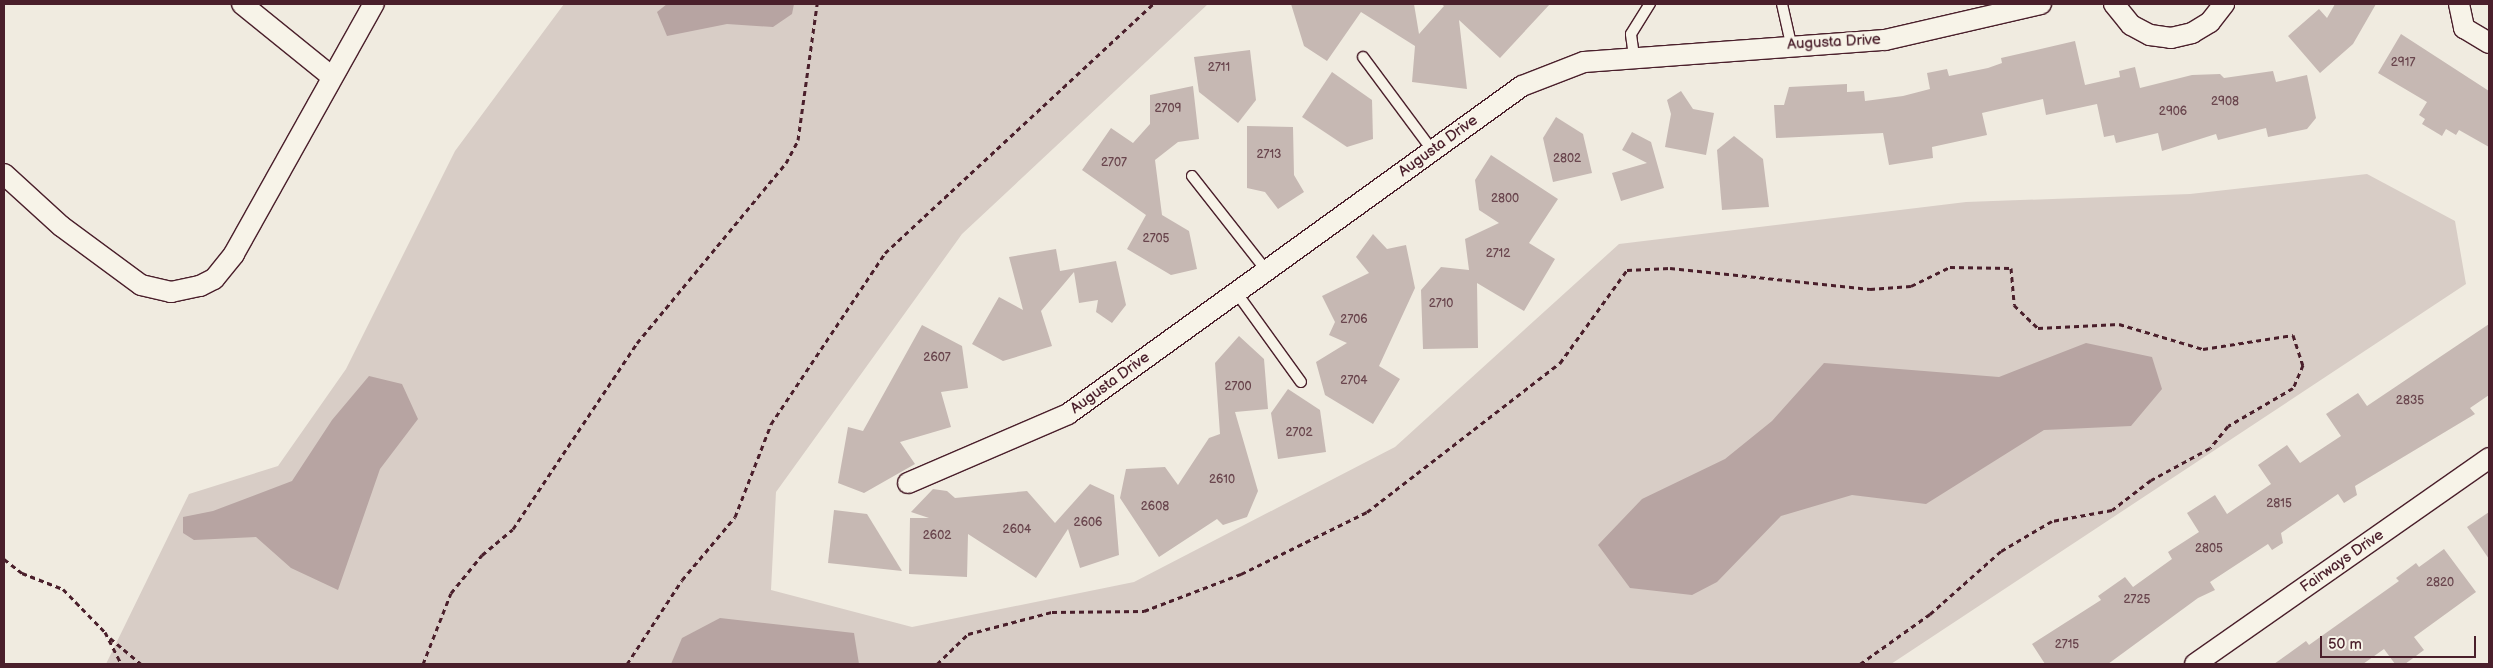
<!DOCTYPE html>
<html>
<head>
<meta charset="utf-8">
<style>
  body { margin:0 }
  #map { position:relative; width:2493px; height:668px; overflow:hidden; background:#f0ebe0; font-family:"Balsamiq Sans",sans-serif }
  div>[style] { position:absolute }
  .green>* { inset:0; background:#d8cdc6 }
  .water>* { inset:0; background:#b7a4a2 }
  .building>* { inset:0; background:#c6b8b3 }
  .path>* { height:3px; margin-top:-1.5px; transform-origin:0; background:repeating-linear-gradient(90deg,#4a1f2b 0 5px,transparent 0 9px) }
  .roads { filter:drop-shadow(1px 0 #4a1f2b) drop-shadow(-1px 0 #4a1f2b) drop-shadow(0 1px #4a1f2b) drop-shadow(0 -1px #4a1f2b) }
  .service>* { height:10px; margin:-5px; padding:0 5px; transform-origin:5px; border-radius:5px; background:#f7f3e8 }
  .minor>* { height:20px; margin:-10px; padding:0 10px; transform-origin:10px; border-radius:10px; background:#f7f3e8 }
  span { translate:-50% -50%; white-space:nowrap; text-align:center; line-height:1.15; -webkit-text-stroke:4.5px #f7f3e8; paint-order:stroke }
  .number-label { font-size:12px; color:#69454d }
  .number-label span { -webkit-text-stroke-width:0 }
  .street-label { font-size:15px; color:#4a1f2b }
  .frame { position:absolute; inset:0; border:5px solid #4a1f2b; pointer-events:none }
  .scale { position:absolute; left:2320px; top:636px; width:156px; height:22px; box-sizing:border-box; border:2px solid #4a1f2b; border-top:0; padding-left:6px; font-size:15px; line-height:18px; white-space:nowrap; color:#4a1f2b; -webkit-text-stroke:4px #f7f3e8; paint-order:stroke }
</style>
</head>
<body>
<div id="map">
  <div class="green">
    <div style="clip-path:polygon(564px 4px,1208px 4px,962px 234px,776px 492px,771px 590px,912px 627px,1134px 582px,1395px 447px,1619px 244px,1966px 202px,2190px 194px,2367px 174px,2455px 221px,2466px 284px,1891px 664px,106px 664px,189px 494px,278px 466px,346px 369px,455px 151px)"></div>
  </div>
  <div class="water">
    <div style="clip-path:polygon(667px 4px,794px 4px,792px 14px,773px 27px,727px 24px,667px 36px,657px 12px)"></div>
    <div style="clip-path:polygon(2086px 343px,2152px 357px,2162px 389px,2131px 426px,2044px 430px,1926px 504px,1852px 495px,1781px 516px,1717px 582px,1692px 595px,1630px 588px,1598px 545px,1642px 499px,1725px 459px,1772px 421px,1824px 363px,1999px 377px)"></div>
    <div style="clip-path:polygon(369px 376px,402px 384px,418px 419px,380px 469px,338px 590px,291px 568px,256px 537px,194px 540px,183px 533px,183px 517px,213px 511px,292px 481px,332px 420px)"></div>
    <div style="clip-path:polygon(720px 618px,854px 633px,859px 664px,671px 664px,682px 638px)"></div>
  </div>
  <div class="building">
    <div style="clip-path:polygon(1291px 4px,1414px 4px,1419px 34px,1444px 6px,1441px 4px,1550px 4px,1500px 58px,1459px 20px,1467px 89px,1412px 82px,1415px 46px,1361px 12px,1327px 61px,1304px 46px)"></div>
    <div style="clip-path:polygon(2335px 4px,2376px 4px,2353px 44px,2320px 73px,2288px 36px,2319px 9px,2327px 18px)"></div>
    <div style="clip-path:polygon(2401px 34px,2489px 91px,2489px 147px,2459px 130px,2456px 135px,2446px 129px,2442px 136px,2422px 124px,2425px 119px,2419px 115px,2427px 102px,2378px 73px)"></div>
    <div style="clip-path:polygon(2075px 41px,2085px 85px,2120px 77px,2119px 71px,2135px 67px,2140px 88px,2192px 75px,2220px 74px,2224px 78px,2273px 71px,2276px 82px,2307px 75px,2316px 118px,2307px 129px,2268px 137px,2266px 128px,2218px 140px,2216px 134px,2162px 151px,2158px 133px,2116px 143px,2114px 135px,2104px 137px,2097px 104px,2046px 115px,2043px 99px,1982px 113px,1987px 135px,1932px 147px,1933px 158px,1889px 165px,1883px 133px,1776px 138px,1774px 105px,1784px 105px,1789px 87px,1847px 84px,1847px 92px,1864px 91px,1865px 101px,1903px 96px,1930px 89px,1927px 73px,1947px 69px,1949px 76px,1988px 68px,2002px 63px,2001px 58px)"></div>
    <div style="clip-path:polygon(1250px 50px,1256px 100px,1238px 123px,1199px 92px,1194px 57px)"></div>
    <div style="clip-path:polygon(1332px 72px,1372px 100px,1373px 139px,1347px 147px,1302px 117px)"></div>
    <div style="clip-path:polygon(1193px 86px,1199px 139px,1178px 142px,1155px 160px,1162px 215px,1189px 231px,1197px 269px,1171px 275px,1127px 249px,1146px 215px,1082px 170px,1111px 128px,1133px 143px,1150px 124px,1150px 95px)"></div>
    <div style="clip-path:polygon(1681px 91px,1693px 109px,1714px 113px,1706px 155px,1665px 147px,1671px 114px,1667px 100px)"></div>
    <div style="clip-path:polygon(1556px 117px,1583px 134px,1592px 173px,1553px 182px,1543px 138px)"></div>
    <div style="clip-path:polygon(1247px 126px,1293px 127px,1294px 175px,1304px 192px,1278px 209px,1265px 192px,1247px 188px)"></div>
    <div style="clip-path:polygon(1632px 132px,1651px 142px,1664px 188px,1621px 201px,1612px 173px,1647px 163px,1622px 150px)"></div>
    <div style="clip-path:polygon(1734px 136px,1763px 159px,1769px 207px,1722px 210px,1717px 150px)"></div>
    <div style="clip-path:polygon(1491px 155px,1558px 199px,1529px 243px,1555px 259px,1524px 311px,1477px 283px,1478px 348px,1423px 349px,1421px 290px,1441px 267px,1469px 270px,1465px 239px,1499px 223px,1479px 210px,1475px 180px)"></div>
    <div style="clip-path:polygon(1373px 234px,1387px 249px,1406px 245px,1415px 288px,1379px 366px,1400px 379px,1373px 424px,1325px 395px,1316px 362px,1347px 343px,1329px 335px,1335px 322px,1322px 296px,1369px 273px,1356px 257px)"></div>
    <div style="clip-path:polygon(1056px 249px,1060px 271px,1116px 261px,1126px 305px,1112px 323px,1096px 312px,1098px 300px,1079px 303px,1074px 272px,1041px 311px,1052px 346px,1003px 361px,972px 344px,999px 297px,1023px 310px,1009px 257px)"></div>
    <div style="clip-path:polygon(2489px 324px,2489px 395px,2470px 408px,2475px 414px,2355px 486px,2357px 495px,2344px 503px,2338px 494px,2281px 533px,2283px 543px,2272px 550px,2268px 544px,2210px 582px,2215px 590px,2198px 598px,2108px 664px,2045px 664px,2032px 644px,2101px 600px,2098px 596px,2125px 577px,2133px 587px,2172px 559px,2168px 552px,2199px 532px,2187px 513px,2215px 495px,2227px 514px,2271px 484px,2258px 465px,2287px 445px,2300px 463px,2341px 436px,2326px 414px,2358px 393px,2367px 406px)"></div>
    <div style="clip-path:polygon(922px 325px,962px 346px,968px 388px,941px 392px,951px 427px,900px 442px,915px 464px,864px 493px,838px 483px,848px 427px,863px 431px)"></div>
    <div style="clip-path:polygon(1239px 336px,1264px 359px,1268px 409px,1235px 412px,1258px 491px,1247px 517px,1223px 525px,1217px 519px,1159px 557px,1120px 498px,1126px 469px,1165px 467px,1178px 485px,1209px 438px,1220px 434px,1215px 363px)"></div>
    <div style="clip-path:polygon(1288px 389px,1320px 410px,1326px 452px,1278px 459px,1271px 413px)"></div>
    <div style="clip-path:polygon(1090px 484px,1114px 495px,1119px 555px,1080px 568px,1068px 529px,1036px 578px,968px 534px,967px 577px,909px 574px,910px 518px,929px 518px,911px 512px,933px 489px,947px 491px,955px 498px,1027px 491px,1055px 523px)"></div>
    <div style="clip-path:polygon(834px 510px,867px 514px,902px 571px,828px 563px)"></div>
    <div style="clip-path:polygon(2489px 512px,2489px 559px,2467px 527px)"></div>
    <div style="clip-path:polygon(2444px 549px,2476px 592px,2414px 637px,2424px 650px,2405px 664px,2395px 664px,2384px 649px,2363px 664px,2274px 664px,2306px 641px,2309px 645px,2399px 581px,2396px 578px,2416px 563px,2419px 567px)"></div>
  </div>
  <div class="path">
    <div style="left:4px;top:559px;width:23px;rotate:38deg"></div>
    <div style="left:22px;top:573px;width:44px;rotate:21.3deg"></div>
    <div style="left:63px;top:589px;width:60px;rotate:45.7deg"></div>
    <div style="left:105px;top:632px;width:36px;rotate:63deg"></div>
    <div style="left:110px;top:638px;width:40px;rotate:40deg"></div>
    <div style="left:423px;top:664px;width:76px;rotate:-68.5deg"></div>
    <div style="left:451px;top:593px;width:49px;rotate:-50.8deg"></div>
    <div style="left:482px;top:555px;width:40px;rotate:-40deg"></div>
    <div style="left:513px;top:529px;width:224px;rotate:-56.3deg"></div>
    <div style="left:637px;top:343px;width:234px;rotate:-50.4deg"></div>
    <div style="left:786px;top:163px;width:26px;rotate:-62deg"></div>
    <div style="left:798px;top:140px;width:137px;rotate:-82deg"></div>
    <div style="left:627px;top:664px;width:100px;rotate:-56.8deg"></div>
    <div style="left:682px;top:580px;width:82px;rotate:-49.9deg"></div>
    <div style="left:735px;top:517px;width:100px;rotate:-68.8deg"></div>
    <div style="left:771px;top:424px;width:206px;rotate:-56.3deg"></div>
    <div style="left:885px;top:253px;width:366px;rotate:-42.9deg"></div>
    <div style="left:937px;top:664px;width:43px;rotate:-44.1deg"></div>
    <div style="left:968px;top:634px;width:87px;rotate:-14.7deg"></div>
    <div style="left:1052px;top:612px;width:92px;rotate:-0.6deg"></div>
    <div style="left:1144px;top:611px;width:104px;rotate:-20.9deg"></div>
    <div style="left:1241px;top:574px;width:140px;rotate:-26.2deg"></div>
    <div style="left:1367px;top:512px;width:244px;rotate:-37.7deg"></div>
    <div style="left:1560px;top:363px;width:115px;rotate:-54.2deg"></div>
    <div style="left:1627px;top:270px;width:43px;rotate:-2.7deg"></div>
    <div style="left:1670px;top:268px;width:201px;rotate:6deg"></div>
    <div style="left:1870px;top:289px;width:41px;rotate:-4.2deg"></div>
    <div style="left:1911px;top:286px;width:43px;rotate:-26deg"></div>
    <div style="left:1950px;top:267px;width:61px;rotate:0.9deg"></div>
    <div style="left:2011px;top:268px;width:37px;rotate:85deg"></div>
    <div style="left:2014px;top:305px;width:33px;rotate:44deg"></div>
    <div style="left:2038px;top:328px;width:81px;rotate:-2.8deg"></div>
    <div style="left:2119px;top:324px;width:88px;rotate:16.6deg"></div>
    <div style="left:2203px;top:349px;width:91px;rotate:-8.8deg"></div>
    <div style="left:2293px;top:335px;width:32px;rotate:72deg"></div>
    <div style="left:2303px;top:365px;width:25px;rotate:113deg"></div>
    <div style="left:2293px;top:388px;width:75px;rotate:149.7deg"></div>
    <div style="left:2228px;top:426px;width:28px;rotate:129deg"></div>
    <div style="left:2210px;top:448px;width:67px;rotate:151.5deg"></div>
    <div style="left:2151px;top:480px;width:49px;rotate:142.4deg"></div>
    <div style="left:2112px;top:510px;width:61px;rotate:169.6deg"></div>
    <div style="left:2052px;top:521px;width:59px;rotate:149.5deg"></div>
    <div style="left:2001px;top:551px;width:95px;rotate:138.4deg"></div>
    <div style="left:1930px;top:614px;width:86px;rotate:144.5deg"></div>
  </div>
  <div class="roads">
    <div class="service">
      <div style="left:1782px;top:4px;width:41px;rotate:77.3deg"></div>
      <div style="left:1634px;top:56px;width:22px;rotate:-98deg"></div>
      <div style="left:1631px;top:34px;width:36px;rotate:-58deg"></div>
      <div style="left:1363px;top:57px;width:116px;rotate:53.4deg"></div>
      <div style="left:1192px;top:176px;width:120px;rotate:51.8deg"></div>
      <div style="left:1236px;top:292px;width:111px;rotate:54.2deg"></div>
    </div>
    <div class="minor">
      <div style="left:242px;top:4px;width:114px;rotate:39deg"></div>
      <div style="left:2114px;top:4px;width:27px;rotate:51deg"></div>
      <div style="left:2131px;top:25px;width:21px;rotate:28deg"></div>
      <div style="left:2150px;top:35px;width:21px;rotate:8deg"></div>
      <div style="left:2171px;top:38px;width:22px;rotate:-13deg"></div>
      <div style="left:2192px;top:33px;width:21px;rotate:-31deg"></div>
      <div style="left:2210px;top:22px;width:23px;rotate:-52deg"></div>
      <div style="left:2459px;top:4px;width:25px;rotate:78deg"></div>
      <div style="left:2464px;top:28px;width:29px;rotate:31deg"></div>
      <div style="left:4px;top:174px;width:77px;rotate:42.4deg"></div>
      <div style="left:61px;top:226px;width:99px;rotate:36.4deg"></div>
      <div style="left:141px;top:285px;width:31px;rotate:13deg"></div>
      <div style="left:171px;top:292px;width:30px;rotate:-12deg"></div>
      <div style="left:200px;top:286px;width:16px;rotate:-27deg"></div>
      <div style="left:214px;top:279px;width:32px;rotate:-51deg"></div>
      <div style="left:234px;top:254px;width:287px;rotate:-60.8deg"></div>
      <div style="left:908px;top:483px;width:174px;rotate:-23.3deg"></div>
      <div style="left:1068px;top:414px;width:560px;rotate:-35.85deg"></div>
      <div style="left:1522px;top:86px;width:66px;rotate:-21.2deg"></div>
      <div style="left:1584px;top:62px;width:302px;rotate:-4.2deg"></div>
      <div style="left:1885px;top:40px;width:160px;rotate:-13deg"></div>
      <div style="left:2195px;top:664px;width:359px;rotate:-35deg"></div>
    </div>
  </div>
  <div class="number-label">
    <span style="left:2403px;top:63px">2917</span>
    <span style="left:1219px;top:68px">2711</span>
    <span style="left:2225px;top:102px">2908</span>
    <span style="left:1168px;top:109px">2709</span>
    <span style="left:2173px;top:112px">2906</span>
    <span style="left:1269px;top:155px">2713</span>
    <span style="left:1567px;top:159px">2802</span>
    <span style="left:1114px;top:163px">2707</span>
    <span style="left:1505px;top:199px">2800</span>
    <span style="left:1156px;top:239px">2705</span>
    <span style="left:1498px;top:254px">2712</span>
    <span style="left:1441px;top:304px">2710</span>
    <span style="left:1354px;top:320px">2706</span>
    <span style="left:937px;top:358px">2607</span>
    <span style="left:1354px;top:381px">2704</span>
    <span style="left:1238px;top:387px">2700</span>
    <span style="left:2410px;top:401px">2835</span>
    <span style="left:1299px;top:433px">2702</span>
    <span style="left:1222px;top:480px">2610</span>
    <span style="left:2279px;top:504px">2815</span>
    <span style="left:1155px;top:507px">2608</span>
    <span style="left:1088px;top:523px">2606</span>
    <span style="left:1017px;top:530px">2604</span>
    <span style="left:937px;top:536px">2602</span>
    <span style="left:2209px;top:549px">2805</span>
    <span style="left:2440px;top:583px">2820</span>
    <span style="left:2137px;top:600px">2725</span>
    <span style="left:2067px;top:645px">2715</span>
  </div>
  <div class="street-label">
    <span style="left:1834px;top:42px;rotate:-3deg">Augusta Drive</span>
    <span style="left:1438px;top:146px;rotate:-36deg">Augusta Drive</span>
    <span style="left:1110px;top:383px;rotate:-36deg">Augusta Drive</span>
    <span style="left:2342px;top:561px;rotate:-35deg">Fairways Drive</span>
  </div>
  <div class="frame"></div>
  <div class="scale">50 m</div>
</div>
</body>
</html>
